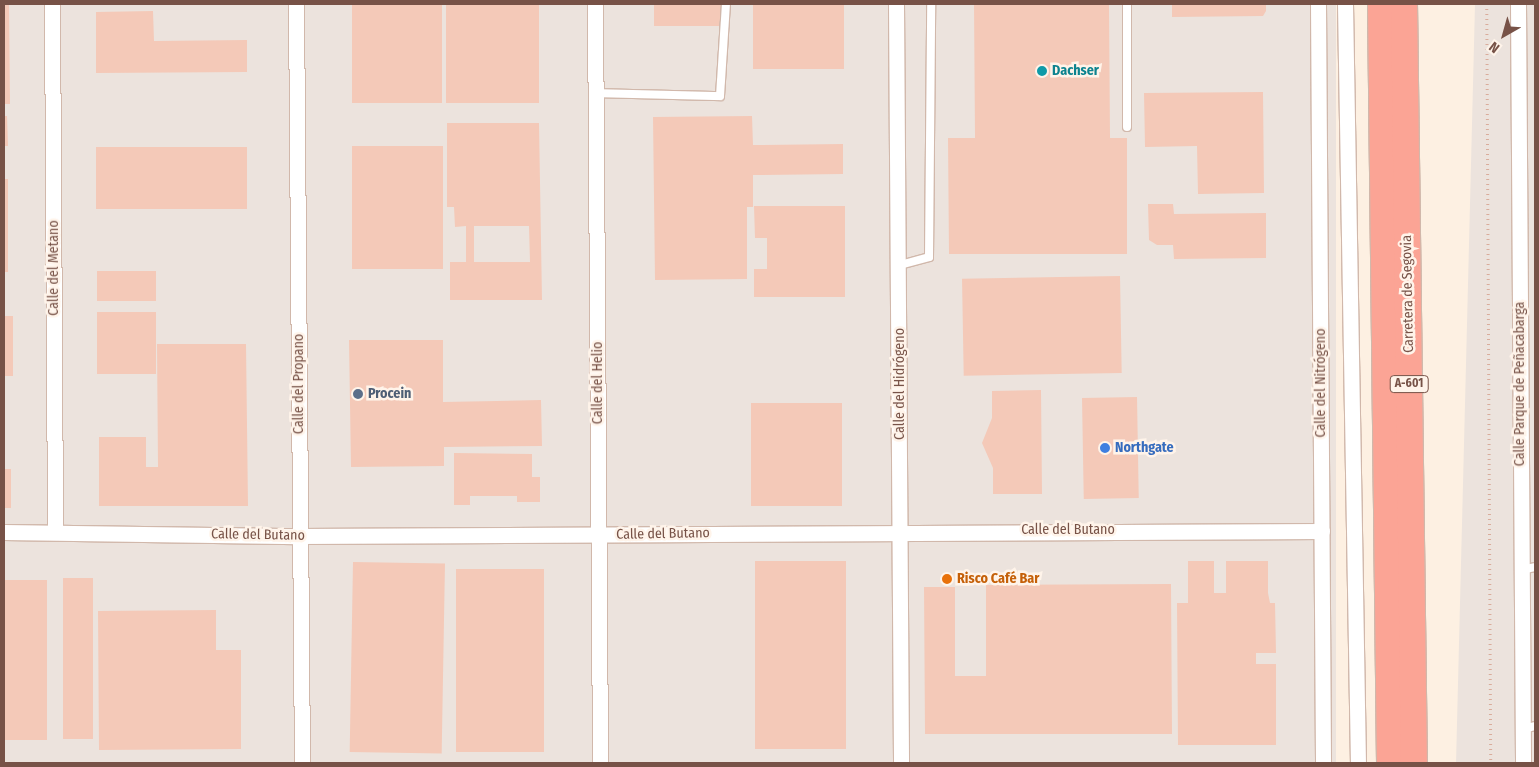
<!DOCTYPE html>
<html>
<head>
<meta charset="utf-8">
<style>
  body { margin:0 }
  #map { position:relative; width:1539px; height:767px; overflow:hidden; background:#fdf0e2; font-family:"Fira Sans Condensed",sans-serif }
  div>[style] { position:absolute }
  .industrial>* { inset:0; background:#ece3dd; transform-origin:0 0 }
  .building>* { inset:0; background:#f4c9b8; transform-origin:0 0 }
  .path>* { height:2.5px; margin-top:-1.25px; transform-origin:0; background:repeating-linear-gradient(90deg,#d9ac9b 0 1px,transparent 0 5px) }
  .roads { filter:drop-shadow(1px 0 #d1b8ab) drop-shadow(-1px 0 #d1b8ab) drop-shadow(0 1px #d1b8ab) drop-shadow(0 -1px #d1b8ab) }
  .lane>* { height:8px; margin:-4px; padding:0 4px; transform-origin:4px; border-radius:4px; background:#fff }
  .street>* { height:15px; margin:-7.5px; padding:0 7.5px; transform-origin:7.5px; border-radius:7.5px; background:#fff }
  .highway>* { height:26px; margin:-13px; padding:0 13px; transform-origin:13px; border-radius:13px; background:#fba495 }
  .dots>* { width:14px; height:14px; translate:-50% -50%; box-sizing:border-box; border:2px solid #fff4ea; border-radius:50% }
  span { translate:-50% -50%; white-space:nowrap; text-align:center; line-height:1.15; -webkit-text-stroke:5px #fff4ea; paint-order:stroke }
  .shield-label span { padding:1px 4px; background:#fff4ea; border:1px solid; border-radius:4px; -webkit-text-stroke-width:0 }
  .shield-label { font-size:12px; color:#775247; font-weight:700 }
  .culture-label { font-size:14px; color:#0d838f; font-weight:700 }
  .left { translate:0 -50%; text-align:left }
  .street-label { font-size:14px; color:#775247 }
  .service-label { font-size:14px; color:#4e5e75; font-weight:700 }
  .shop-label { font-size:14px; color:#366cbe; font-weight:700 }
  .food-label { font-size:14px; color:#c56008; font-weight:700 }
  .frame { position:absolute; inset:0; border:5px solid #775247; pointer-events:none }
  .north { position:absolute; left:1479px; top:10px; width:50px; height:50px; -webkit-text-stroke:4px #fff4ea; paint-order:stroke; rotate:218deg; font-size:14px; font-weight:700; line-height:20px; text-align:center; color:#775247 }
  .north::after { content:''; display:block; margin:auto; width:18px; height:22px; background:#775247; clip-path:polygon(50% 0,100% 100%,50% 72%,0 100%) }
</style>
</head>
<body>
<div id="map">
  <div class="industrial">
    <div style="left:4px;top:4px;width:1332px;height:759px"></div>
    <div style="clip-path:polygon(1475px 4px,1535px 4px,1535px 763px,1456px 763px)"></div>
  </div>
  <div class="building">
    <div style="clip-path:polygon(4px 4px,9px 4px,10px 104px,4px 104px)"></div>
    <div style="left:352px;top:4px;width:90px;height:99px"></div>
    <div style="left:446px;top:4px;width:93px;height:99px"></div>
    <div style="left:654px;top:4px;width:67px;height:22px"></div>
    <div style="left:753px;top:4px;width:91px;height:65px"></div>
    <div style="clip-path:polygon(974px 4px,1109px 4px,1110px 138px,1127px 138px,1127px 254px,949px 254px,948px 138px,975px 138px)"></div>
    <div style="clip-path:polygon(1172px 4px,1266px 4px,1266px 11px,1263px 16px,1172px 17px)"></div>
    <div style="clip-path:polygon(153px 11px,154px 41px,247px 40px,247px 72px,96px 73px,96px 12px)"></div>
    <div style="clip-path:polygon(1263px 92px,1264px 193px,1198px 194px,1197px 146px,1145px 147px,1144px 93px)"></div>
    <div style="clip-path:polygon(4px 116px,7px 116px,8px 146px,4px 146px)"></div>
    <div style="clip-path:polygon(752px 116px,753px 145px,843px 144px,843px 174px,753px 175px,753px 207px,747px 207px,747px 279px,655px 280px,653px 117px)"></div>
    <div style="clip-path:polygon(evenodd,447px 123px,539px 123px,542px 300px,450px 300px,450px 262px,466px 262px,466px 226px,455px 227px,454px 207px,447px 207px,447px 123px,474px 226px,529px 226px,530px 262px,474px 262px,474px 226px)"></div>
    <div style="left:352px;top:146px;width:91px;height:123px"></div>
    <div style="left:96px;top:147px;width:151px;height:62px"></div>
    <div style="left:4px;top:179px;width:4px;height:93px"></div>
    <div style="clip-path:polygon(1148px 204px,1173px 204px,1174px 214px,1266px 213px,1266px 258px,1174px 259px,1173px 245px,1157px 245px,1149px 240px)"></div>
    <div style="clip-path:polygon(754px 206px,845px 206px,845px 297px,754px 297px,754px 269px,767px 269px,767px 238px,755px 238px)"></div>
    <div style="left:97px;top:271px;width:59px;height:30px"></div>
    <div style="left:1120px;top:276px;width:97px;height:158px;rotate:89deg"></div>
    <div style="left:97px;top:312px;width:59px;height:62px"></div>
    <div style="left:4px;top:316px;width:9px;height:60px"></div>
    <div style="clip-path:polygon(349px 340px,443px 340px,443px 402px,541px 400px,542px 446px,444px 447px,444px 466px,351px 467px)"></div>
    <div style="clip-path:polygon(157px 344px,246px 344px,248px 506px,99px 506px,99px 437px,146px 437px,146px 467px,158px 467px)"></div>
    <div style="clip-path:polygon(1041px 390px,1042px 494px,993px 494px,993px 468px,982px 443px,992px 418px,992px 391px)"></div>
    <div style="left:1137px;top:397px;width:101px;height:55px;rotate:89deg"></div>
    <div style="left:751px;top:403px;width:91px;height:103px"></div>
    <div style="clip-path:polygon(454px 453px,532px 454px,532px 477px,540px 477px,540px 502px,517px 502px,517px 496px,470px 496px,470px 505px,454px 505px)"></div>
    <div style="left:4px;top:469px;width:7px;height:39px"></div>
    <div style="left:755px;top:561px;width:91px;height:188px"></div>
    <div style="clip-path:polygon(1188px 561px,1214px 561px,1214px 593px,1226px 593px,1226px 561px,1268px 561px,1268px 593px,1270px 603px,1275px 603px,1276px 653px,1256px 653px,1256px 664px,1276px 664px,1276px 745px,1178px 745px,1177px 603px,1188px 603px)"></div>
    <div style="left:353px;top:562px;width:92px;height:190px;rotate:1deg"></div>
    <div style="left:456px;top:569px;width:88px;height:183px"></div>
    <div style="left:93px;top:578px;width:161px;height:30px;rotate:90deg"></div>
    <div style="left:4px;top:580px;width:43px;height:160px"></div>
    <div style="clip-path:polygon(1171px 584px,1172px 734px,925px 734px,924px 587px,955px 587px,955px 676px,986px 676px,986px 585px)"></div>
    <div style="clip-path:polygon(216px 610px,216px 650px,241px 650px,241px 749px,99px 750px,98px 611px)"></div>
  </div>
  <div class="path">
    <div style="left:1487px;top:4px;width:759px;rotate:89.7deg"></div>
  </div>
  <div class="roads">
    <div class="lane">
      <div style="left:596px;top:93px;width:124px;rotate:1.4deg"></div>
      <div style="left:720px;top:96px;width:92px;rotate:-86.3deg"></div>
      <div style="left:1127px;top:127px;width:123px;rotate:-90deg"></div>
      <div style="left:900px;top:265px;width:30px;rotate:-15deg"></div>
      <div style="left:929px;top:257px;width:253px;rotate:-89.5deg"></div>
      <div style="left:1521px;top:570px;width:14px;rotate:-12deg"></div>
      <div style="left:1523px;top:729px;width:12px;rotate:-14deg"></div>
    </div>
    <div class="street">
      <div style="left:52px;top:4px;width:527px;rotate:89.67deg"></div>
      <div style="left:296px;top:4px;width:759px;rotate:89.55deg"></div>
      <div style="left:595px;top:4px;width:759px;rotate:89.62deg"></div>
      <div style="left:896px;top:4px;width:759px;rotate:89.62deg"></div>
      <div style="left:1318px;top:4px;width:759px;rotate:89.62deg"></div>
      <div style="left:1345px;top:4px;width:759px;rotate:89.02deg"></div>
      <div style="left:1518px;top:4px;width:759px;rotate:89.62deg"></div>
      <div style="left:4px;top:532px;width:296px;rotate:0.8deg"></div>
      <div style="left:300px;top:536px;width:1022px;rotate:-0.28deg"></div>
    </div>
    <div class="highway">
      <div style="left:1381px;top:4px;width:759px;rotate:89.32deg"></div>
      <div style="left:1404px;top:4px;width:759px;rotate:89.25deg"></div>
    </div>
  </div>
  <div class="dots">
    <div style="left:1042px;top:71px;background:#0f9aa8"></div>
    <div style="left:358px;top:394px;background:#5c6f8a"></div>
    <div style="left:1105px;top:448px;background:#3f7fe0"></div>
    <div style="left:947px;top:579px;background:#e8710a"></div>
  </div>
  <div class="shield-label">
    <span style="left:1409px;top:384px">A-601</span>
  </div>
  <div class="culture-label">
    <span class="left" style="left:1052px;top:71px">Dachser</span>
  </div>
  <div class="street-label">
    <span style="left:54px;top:268px;rotate:-90deg">Calle del Metano</span>
    <span style="left:1408px;top:294px;rotate:-91deg">Carretera de Segovia</span>
    <span style="left:598px;top:383px;rotate:-90deg">Calle del Helio</span>
    <span style="left:1321px;top:383px;rotate:-90deg">Calle del Nitrógeno</span>
    <span style="left:299px;top:384px;rotate:-90deg">Calle del Propano</span>
    <span style="left:900px;top:384px;rotate:-90deg">Calle del Hidrógeno</span>
    <span style="left:1520px;top:384px;rotate:-90deg">Calle Parque de Peñacabarga</span>
    <span style="left:1068px;top:530px">Calle del Butano</span>
    <span style="left:663px;top:534px;rotate:-1deg">Calle del Butano</span>
    <span style="left:258px;top:535px;rotate:1deg">Calle del Butano</span>
  </div>
  <div class="service-label">
    <span class="left" style="left:368px;top:394px">Procein</span>
  </div>
  <div class="shop-label">
    <span class="left" style="left:1115px;top:448px">Northgate</span>
  </div>
  <div class="food-label">
    <span class="left" style="left:957px;top:579px">Risco Café Bar</span>
  </div>
  <div class="frame"></div>
  <div class="north">N</div>
</div>
</body>
</html>
